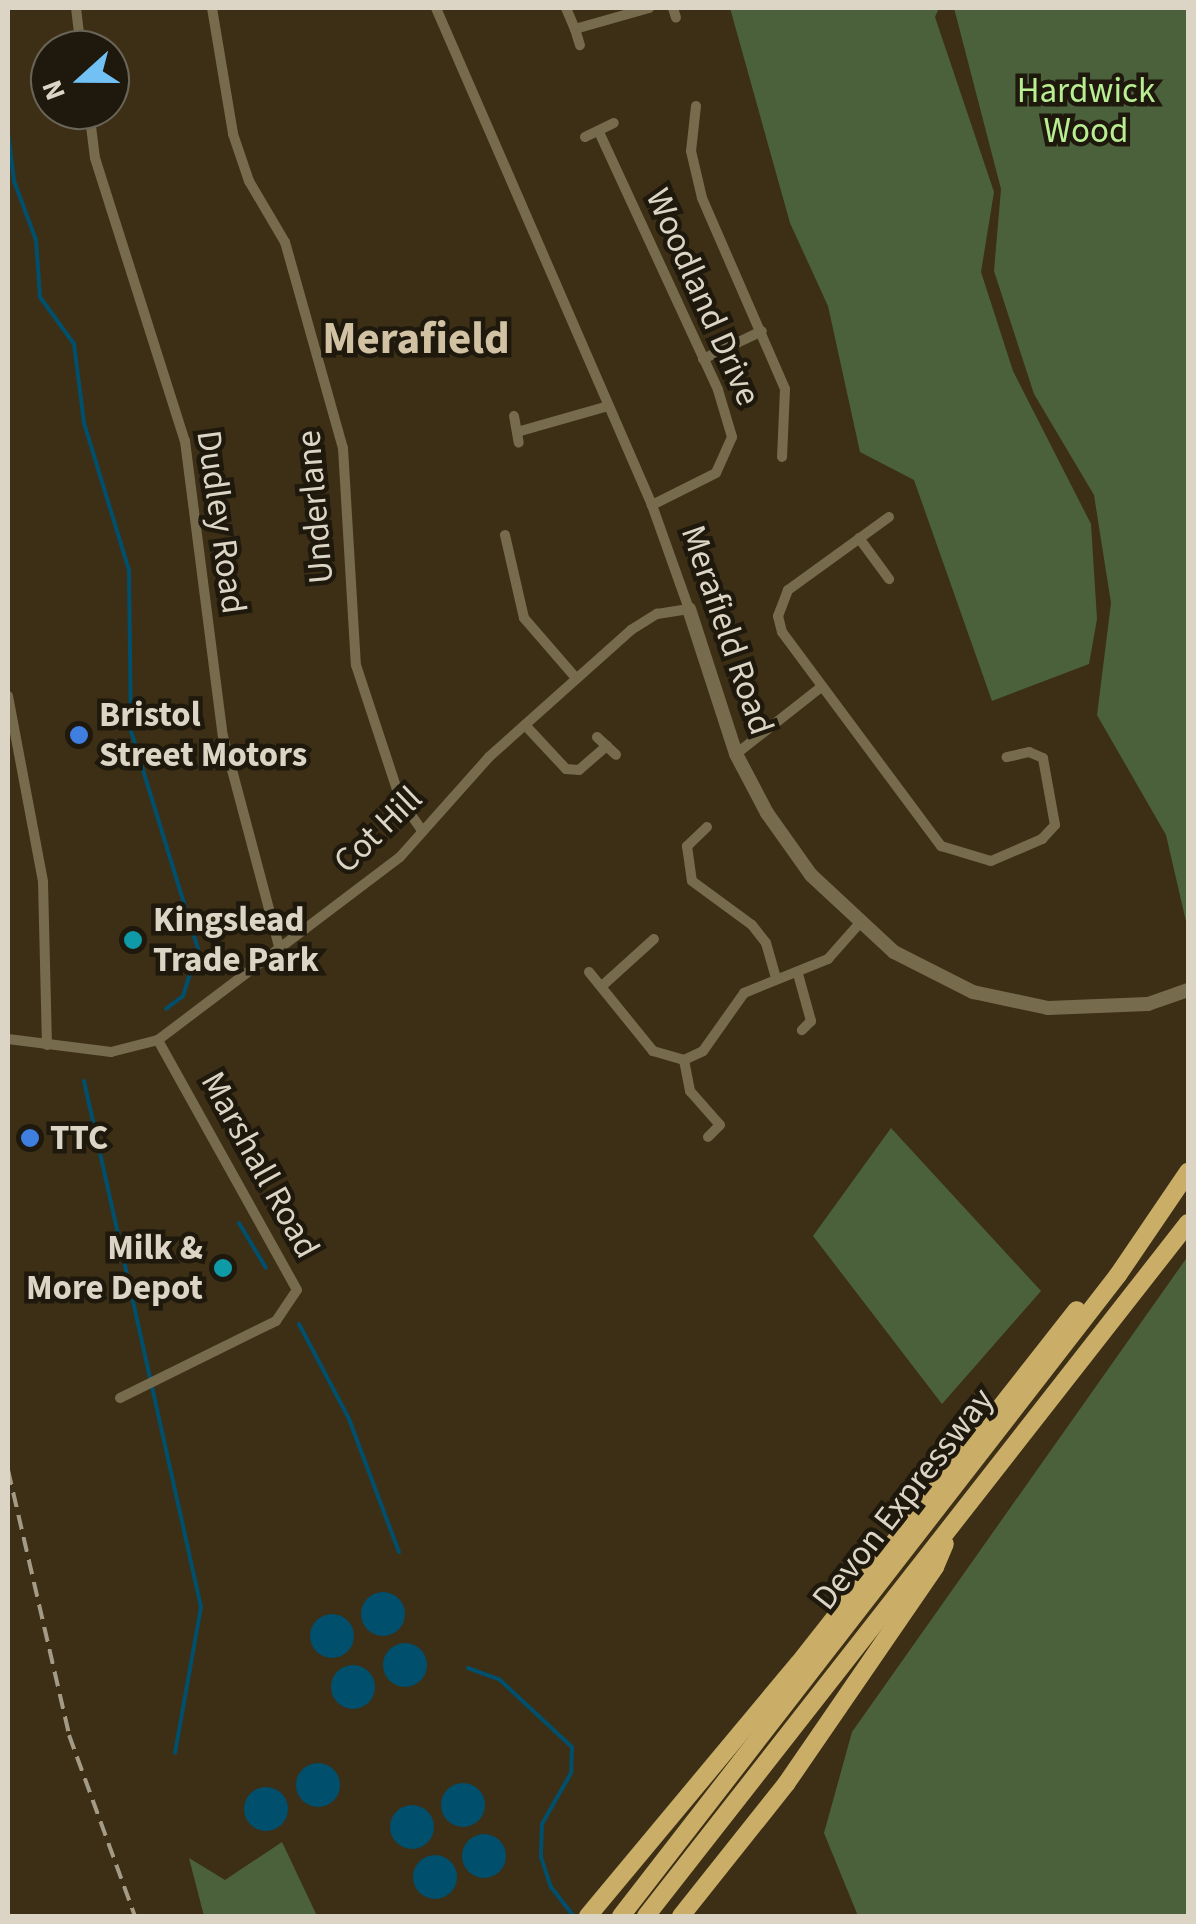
<!DOCTYPE html>
<html>
<head>
<meta charset="utf-8">
<style>
  body { margin:0 }
  #map { position:relative; width:1196px; height:1924px; overflow:hidden; background:#3c2f15; font-family:"Source Sans 3",sans-serif }
  div>[style] { position:absolute }
  .green>* { inset:0; background:#4b613c }
  .water>* { inset:0; background:#004f6d }
  .round { border-radius:50% }
  .stream>* { height:4px; margin:-2px; padding:0 2px; transform-origin:2px; border-radius:2px; background:#004f6d }
  .minor>* { height:10px; margin:-5px; padding:0 5px; transform-origin:5px; border-radius:5px; background:#776b4d }
  .tertiary>* { height:14px; margin:-7px; padding:0 7px; transform-origin:7px; border-radius:7px; background:#776b4d }
  .trunk>* { height:18px; margin:-9px; padding:0 9px; transform-origin:9px; border-radius:9px; background:#caae68 }
  .rail>* { height:4px; margin-top:-2px; transform-origin:0; background:repeating-linear-gradient(90deg,#a49b87 0 15px,transparent 0 23px) }
  .dots>* { width:28px; height:28px; translate:-50% -50%; box-sizing:border-box; border:5px solid #1e180d; border-radius:50% }
  span { translate:-50% -50%; white-space:nowrap; text-align:center; line-height:1.15; -webkit-text-stroke:9px #1e180d; paint-order:stroke }
  .park-label { font-size:35px; color:#b9ef92 }
  .street-label { font-size:35px; color:#dcd5c5 }
  .poi-label { font-size:35px; color:#dcd5c5; font-weight:700 }
  .left { translate:0 -50%; text-align:left }
  .right { translate:-100% -50%; text-align:right }
  .district-label { font-size:45px; color:#d1c2a4; font-weight:700 }
  .frame { position:absolute; inset:0; border:10px solid #dcd5c5; pointer-events:none }
  .north { position:absolute; left:30px; top:30px; width:100px; height:100px; box-sizing:border-box; background:#1e180d; border:2px solid #6a6457; border-radius:50%; rotate:249deg; font-size:28px; font-weight:700; line-height:40px; text-align:center; color:#dcd5c5 }
  .north::after { content:''; display:block; margin:auto; width:35px; height:45px; background:#72c1f5; clip-path:polygon(50% 0,100% 100%,50% 72%,0 100%) }
</style>
</head>
<body>
<div id="map">
  <div class="green">
    <div style="clip-path:polygon(730px 8px,939px 8px,935px 17px,994px 192px,981px 272px,1013px 371px,1091px 524px,1097px 619px,1089px 664px,992px 701px,914px 480px,860px 452px,828px 306px,790px 223px)"></div>
    <div style="clip-path:polygon(954px 8px,1188px 8px,1188px 930px,1166px 835px,1097px 715px,1111px 603px,1094px 495px,1034px 394px,994px 271px,1001px 189px)"></div>
    <div style="clip-path:polygon(891px 1128px,1041px 1291px,942px 1404px,813px 1236px)"></div>
    <div style="clip-path:polygon(1188px 1256px,1188px 1916px,858px 1916px,824px 1833px,852px 1732px)"></div>
    <div style="clip-path:polygon(282px 1842px,317px 1916px,204px 1916px,189px 1858px,225px 1880px)"></div>
  </div>
  <div class="water">
    <div class="round" style="left:361px;top:1592px;width:44px;height:44px"></div>
    <div class="round" style="left:310px;top:1614px;width:44px;height:44px"></div>
    <div class="round" style="left:383px;top:1643px;width:44px;height:44px"></div>
    <div class="round" style="left:331px;top:1665px;width:44px;height:44px"></div>
    <div class="round" style="left:296px;top:1763px;width:44px;height:44px"></div>
    <div class="round" style="left:441px;top:1783px;width:44px;height:44px"></div>
    <div class="round" style="left:244px;top:1787px;width:44px;height:44px"></div>
    <div class="round" style="left:390px;top:1805px;width:44px;height:44px"></div>
    <div class="round" style="left:462px;top:1834px;width:44px;height:44px"></div>
    <div class="round" style="left:413px;top:1855px;width:44px;height:44px"></div>
  </div>
  <div class="stream">
    <div style="left:8px;top:132px;width:49px;rotate:83deg"></div>
    <div style="left:14px;top:181px;width:63px;rotate:69.6deg"></div>
    <div style="left:36px;top:240px;width:57px;rotate:86deg"></div>
    <div style="left:40px;top:297px;width:58px;rotate:54.1deg"></div>
    <div style="left:74px;top:344px;width:80px;rotate:82.8deg"></div>
    <div style="left:84px;top:423px;width:154px;rotate:73deg"></div>
    <div style="left:129px;top:570px;width:161px;rotate:89.3deg"></div>
    <div style="left:131px;top:731px;width:228px;rotate:72.9deg"></div>
    <div style="left:198px;top:949px;width:49px;rotate:107.7deg"></div>
    <div style="left:183px;top:996px;width:21px;rotate:143deg"></div>
    <div style="left:84px;top:1081px;width:539px;rotate:77.46deg"></div>
    <div style="left:201px;top:1607px;width:148px;rotate:100.1deg"></div>
    <div style="left:239px;top:1223px;width:52px;rotate:59deg"></div>
    <div style="left:299px;top:1324px;width:107px;rotate:62.2deg"></div>
    <div style="left:349px;top:1419px;width:142px;rotate:69.4deg"></div>
    <div style="left:468px;top:1668px;width:33px;rotate:20deg"></div>
    <div style="left:499px;top:1679px;width:100px;rotate:43deg"></div>
    <div style="left:572px;top:1747px;width:26px;rotate:92deg"></div>
    <div style="left:571px;top:1773px;width:59px;rotate:119.6deg"></div>
    <div style="left:542px;top:1824px;width:33px;rotate:92deg"></div>
    <div style="left:541px;top:1857px;width:32px;rotate:72deg"></div>
    <div style="left:551px;top:1887px;width:37px;rotate:52deg"></div>
  </div>
  <div class="minor">
    <div style="left:76px;top:8px;width:42px;rotate:83.2deg"></div>
    <div style="left:212px;top:8px;width:128px;rotate:80.5deg"></div>
    <div style="left:233px;top:134px;width:50px;rotate:71.2deg"></div>
    <div style="left:249px;top:181px;width:71px;rotate:59.5deg"></div>
    <div style="left:285px;top:242px;width:214px;rotate:74.3deg"></div>
    <div style="left:343px;top:448px;width:217px;rotate:86.6deg"></div>
    <div style="left:356px;top:665px;width:141px;rotate:71.8deg"></div>
    <div style="left:400px;top:799px;width:37px;rotate:55deg"></div>
    <div style="left:566px;top:8px;width:23px;rotate:67deg"></div>
    <div style="left:575px;top:29px;width:77px;rotate:-15.8deg"></div>
    <div style="left:673px;top:8px;width:10px;rotate:73deg"></div>
    <div style="left:575px;top:29px;width:17px;rotate:73deg"></div>
    <div style="left:696px;top:106px;width:45px;rotate:96.3deg"></div>
    <div style="left:691px;top:151px;width:48px;rotate:76.8deg"></div>
    <div style="left:702px;top:198px;width:208px;rotate:66.5deg"></div>
    <div style="left:785px;top:389px;width:68px;rotate:92.5deg"></div>
    <div style="left:89px;top:110px;width:48px;rotate:82.9deg"></div>
    <div style="left:95px;top:158px;width:297px;rotate:72.4deg"></div>
    <div style="left:185px;top:441px;width:297px;rotate:82.7deg"></div>
    <div style="left:223px;top:736px;width:218px;rotate:75.1deg"></div>
    <div style="left:599px;top:132px;width:284px;rotate:65.2deg"></div>
    <div style="left:718px;top:390px;width:49px;rotate:73.4deg"></div>
    <div style="left:732px;top:437px;width:39px;rotate:114deg"></div>
    <div style="left:716px;top:473px;width:72px;rotate:153.4deg"></div>
    <div style="left:585px;top:137px;width:32px;rotate:-26deg"></div>
    <div style="left:703px;top:359px;width:65px;rotate:-25.4deg"></div>
    <div style="left:514px;top:416px;width:27px;rotate:80deg"></div>
    <div style="left:517px;top:432px;width:95px;rotate:-15.9deg"></div>
    <div style="left:889px;top:517px;width:125px;rotate:144.1deg"></div>
    <div style="left:788px;top:590px;width:28px;rotate:111deg"></div>
    <div style="left:778px;top:616px;width:16px;rotate:76deg"></div>
    <div style="left:782px;top:632px;width:267px;rotate:53.4deg"></div>
    <div style="left:941px;top:846px;width:52px;rotate:16.7deg"></div>
    <div style="left:991px;top:861px;width:56px;rotate:-23.3deg"></div>
    <div style="left:1042px;top:839px;width:19px;rotate:-47deg"></div>
    <div style="left:1055px;top:825px;width:68px;rotate:-100.2deg"></div>
    <div style="left:1043px;top:758px;width:15px;rotate:-157deg"></div>
    <div style="left:1029px;top:752px;width:23px;rotate:167deg"></div>
    <div style="left:505px;top:535px;width:85px;rotate:77.1deg"></div>
    <div style="left:524px;top:618px;width:79px;rotate:49.1deg"></div>
    <div style="left:859px;top:538px;width:51px;rotate:53.8deg"></div>
    <div style="left:8px;top:696px;width:189px;rotate:79.3deg"></div>
    <div style="left:43px;top:882px;width:163px;rotate:88.6deg"></div>
    <div style="left:525px;top:725px;width:60px;rotate:47deg"></div>
    <div style="left:566px;top:769px;width:13px;rotate:4deg"></div>
    <div style="left:579px;top:770px;width:37px;rotate:-41deg"></div>
    <div style="left:597px;top:737px;width:26px;rotate:43deg"></div>
    <div style="left:736px;top:754px;width:107px;rotate:-38.2deg"></div>
    <div style="left:707px;top:827px;width:28px;rotate:136deg"></div>
    <div style="left:687px;top:846px;width:35px;rotate:82deg"></div>
    <div style="left:692px;top:881px;width:74px;rotate:36.3deg"></div>
    <div style="left:752px;top:925px;width:23px;rotate:52deg"></div>
    <div style="left:766px;top:943px;width:37px;rotate:74deg"></div>
    <div style="left:589px;top:972px;width:102px;rotate:51deg"></div>
    <div style="left:653px;top:1051px;width:32px;rotate:16deg"></div>
    <div style="left:684px;top:1060px;width:21px;rotate:-25deg"></div>
    <div style="left:703px;top:1051px;width:71px;rotate:-54.7deg"></div>
    <div style="left:744px;top:993px;width:91px;rotate:-22deg"></div>
    <div style="left:828px;top:959px;width:47px;rotate:-48.5deg"></div>
    <div style="left:798px;top:974px;width:49px;rotate:74.5deg"></div>
    <div style="left:811px;top:1021px;width:13px;rotate:135deg"></div>
    <div style="left:602px;top:986px;width:70px;rotate:-42.1deg"></div>
    <div style="left:8px;top:1039px;width:104px;rotate:7.2deg"></div>
    <div style="left:111px;top:1052px;width:49px;rotate:-14.3deg"></div>
    <div style="left:158px;top:1040px;width:303px;rotate:-37.1deg"></div>
    <div style="left:400px;top:857px;width:134px;rotate:-48.3deg"></div>
    <div style="left:489px;top:757px;width:191px;rotate:-41.8deg"></div>
    <div style="left:631px;top:630px;width:31px;rotate:-32deg"></div>
    <div style="left:657px;top:614px;width:32px;rotate:-9deg"></div>
    <div style="left:689px;top:609px;width:110px;rotate:-109.6deg"></div>
    <div style="left:652px;top:505px;width:542px;rotate:-113.49deg"></div>
    <div style="left:684px;top:1060px;width:32px;rotate:79deg"></div>
    <div style="left:690px;top:1091px;width:45px;rotate:48.6deg"></div>
    <div style="left:720px;top:1125px;width:17px;rotate:135deg"></div>
    <div style="left:120px;top:1398px;width:174px;rotate:-26.3deg"></div>
    <div style="left:276px;top:1321px;width:37px;rotate:-56deg"></div>
    <div style="left:297px;top:1290px;width:286px;rotate:-119.1deg"></div>
  </div>
  <div class="tertiary">
    <div style="left:689px;top:609px;width:152px;rotate:72deg"></div>
    <div style="left:736px;top:754px;width:67px;rotate:62.3deg"></div>
    <div style="left:767px;top:813px;width:76px;rotate:54.6deg"></div>
    <div style="left:811px;top:875px;width:113px;rotate:42.9deg"></div>
    <div style="left:894px;top:952px;width:89px;rotate:26.9deg"></div>
    <div style="left:973px;top:992px;width:77px;rotate:12deg"></div>
    <div style="left:1048px;top:1008px;width:100px;rotate:-2.3deg"></div>
    <div style="left:1148px;top:1004px;width:42px;rotate:-19.3deg"></div>
  </div>
  <div class="trunk">
    <div style="left:588px;top:1916px;width:329px;rotate:-50.2deg"></div>
    <div style="left:799px;top:1663px;width:449px;rotate:-51.8deg"></div>
    <div style="left:621px;top:1916px;width:811px;rotate:-52.21deg"></div>
    <div style="left:1118px;top:1275px;width:125px;rotate:-55.8deg"></div>
    <div style="left:646px;top:1916px;width:880px;rotate:-51.97deg"></div>
    <div style="left:681px;top:1916px;width:169px;rotate:-51.5deg"></div>
    <div style="left:786px;top:1784px;width:263px;rotate:-55.5deg"></div>
    <div style="left:935px;top:1567px;width:25px;rotate:-67deg"></div>
  </div>
  <div class="rail">
    <div style="left:8px;top:1470px;width:272px;rotate:77deg"></div>
    <div style="left:69px;top:1735px;width:193px;rotate:70deg"></div>
  </div>
  <div class="dots">
    <div style="left:79px;top:735px;background:#3f7fe0"></div>
    <div style="left:133px;top:940px;background:#0f9aa8"></div>
    <div style="left:30px;top:1138px;background:#3f7fe0"></div>
    <div style="left:223px;top:1268px;background:#0f9aa8"></div>
  </div>
  <div class="park-label">
    <span style="left:1086px;top:111px">Hardwick<br>Wood</span>
  </div>
  <div class="street-label">
    <span style="left:703px;top:297px;rotate:66deg">Woodland Drive</span>
    <span style="left:315px;top:507px;rotate:-95deg">Underlane</span>
    <span style="left:221px;top:522px;rotate:82deg">Dudley Road</span>
    <span style="left:727px;top:630px;rotate:71deg">Merafield Road</span>
    <span style="left:378px;top:830px;rotate:-44deg">Cot Hill</span>
    <span style="left:260px;top:1165px;rotate:61deg">Marshall Road</span>
    <span style="left:903px;top:1499px;rotate:-52deg">Devon Expressway</span>
  </div>
  <div class="poi-label">
    <span class="left" style="left:99px;top:735px">Bristol<br>Street Motors</span>
    <span class="left" style="left:153px;top:940px">Kingslead<br>Trade Park</span>
    <span class="left" style="left:50px;top:1138px">TTC</span>
    <span class="right" style="left:203px;top:1268px">Milk &amp;<br>More Depot</span>
  </div>
  <div class="district-label">
    <span style="left:416px;top:340px">Merafield</span>
  </div>
  <div class="frame"></div>
  <div class="north">N</div>
</div>
</body>
</html>
